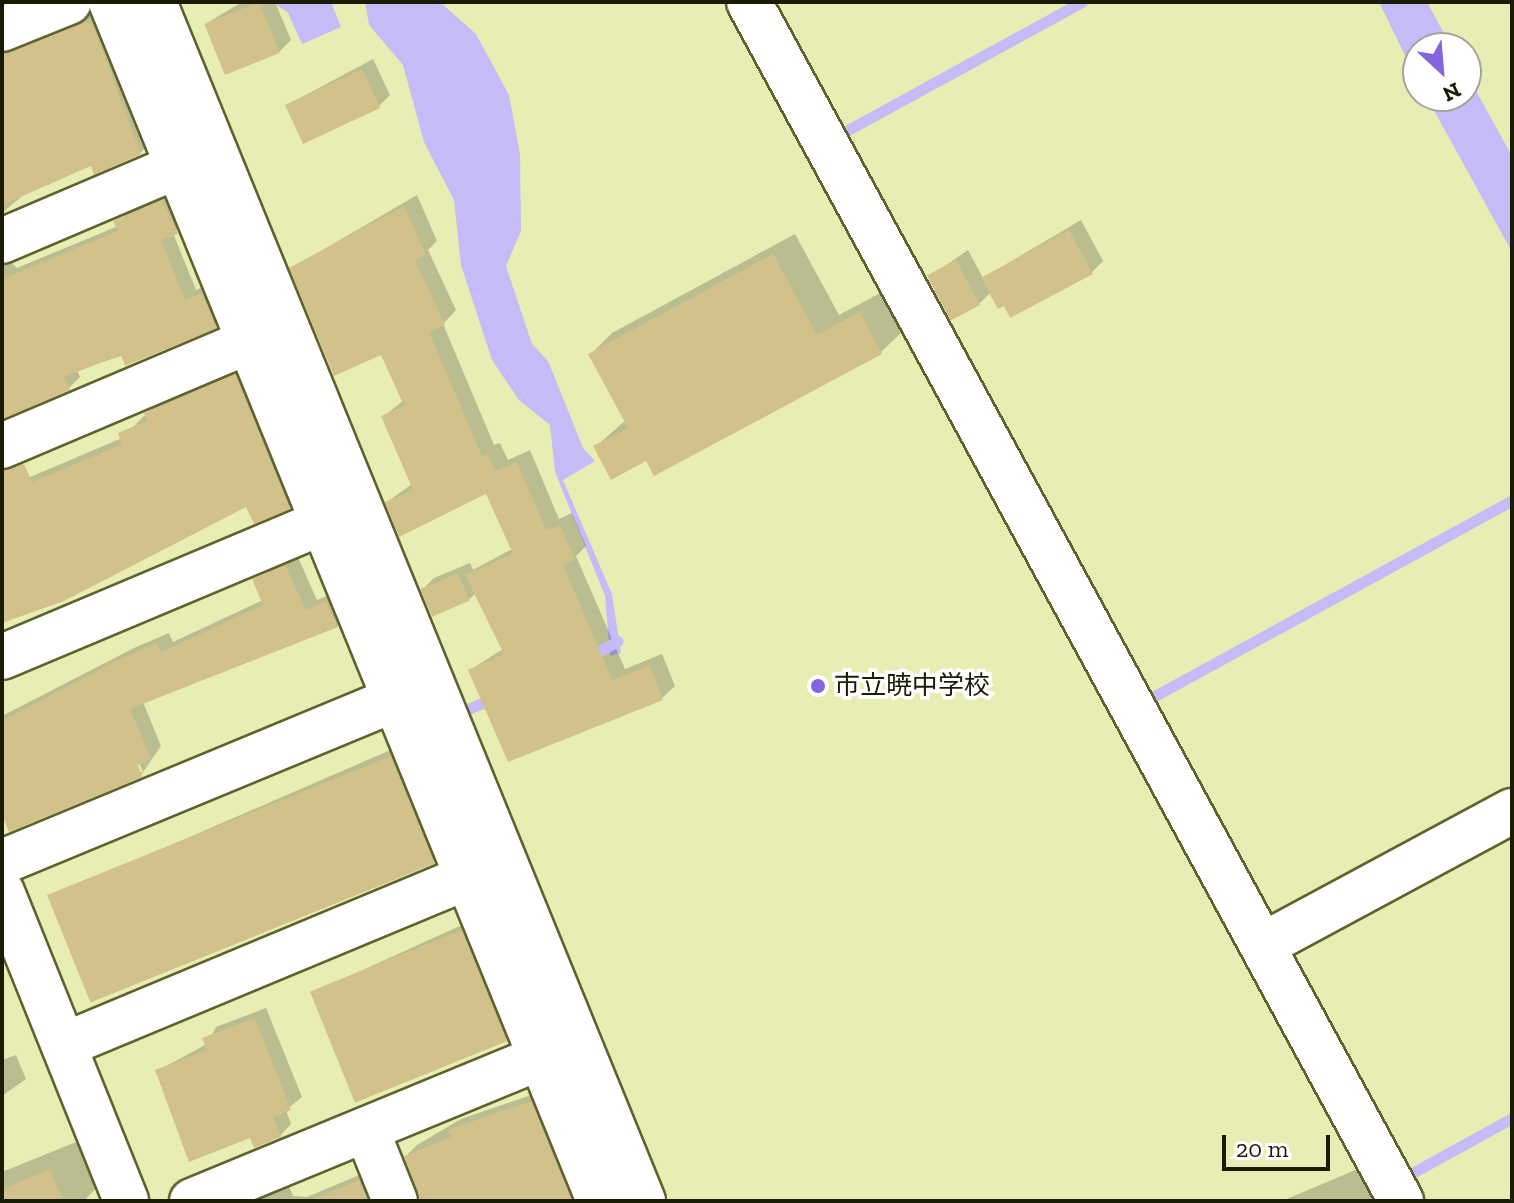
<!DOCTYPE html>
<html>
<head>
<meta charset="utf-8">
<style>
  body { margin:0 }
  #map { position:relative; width:1514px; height:1203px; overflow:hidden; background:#e8edb4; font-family:"Zilla Slab","Noto Sans JP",serif }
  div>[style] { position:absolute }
  .water>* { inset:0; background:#c5bbf7 }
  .shadow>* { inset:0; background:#0003 }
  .stream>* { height:11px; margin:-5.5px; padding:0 5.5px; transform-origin:5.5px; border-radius:5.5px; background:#c5bbf7 }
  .building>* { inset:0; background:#d3c18b; transform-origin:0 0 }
  .roads { filter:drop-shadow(2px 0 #5f622e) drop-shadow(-2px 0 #5f622e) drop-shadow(0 2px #5f622e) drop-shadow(0 -2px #5f622e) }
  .minor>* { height:44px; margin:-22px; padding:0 22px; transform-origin:22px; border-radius:22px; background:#fff }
  .dots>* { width:22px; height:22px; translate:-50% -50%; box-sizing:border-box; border:4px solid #fff; border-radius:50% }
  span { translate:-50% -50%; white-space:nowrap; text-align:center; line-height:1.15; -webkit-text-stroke:7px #fff; paint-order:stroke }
  .poi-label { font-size:26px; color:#1a1b05 }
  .left { translate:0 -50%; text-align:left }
  .frame { position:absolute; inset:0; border:4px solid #1a1b05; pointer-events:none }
  .north { position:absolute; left:1402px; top:32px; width:80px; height:80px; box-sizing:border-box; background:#fff; border:2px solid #a3a49b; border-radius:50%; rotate:154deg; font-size:22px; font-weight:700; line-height:32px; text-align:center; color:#1a1b05 }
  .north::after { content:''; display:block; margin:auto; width:28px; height:36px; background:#8464df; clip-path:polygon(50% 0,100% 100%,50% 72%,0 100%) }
  .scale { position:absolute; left:1222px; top:1135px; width:108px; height:36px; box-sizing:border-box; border:4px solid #1a1b05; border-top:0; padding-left:10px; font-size:24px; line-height:28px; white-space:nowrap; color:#1a1b05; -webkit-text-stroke:6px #fff; paint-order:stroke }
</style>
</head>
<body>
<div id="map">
  <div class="water">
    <div style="clip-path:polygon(273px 2px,331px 2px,341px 27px,302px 44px,288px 13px)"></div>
    <div style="clip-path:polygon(365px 2px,440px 2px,476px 34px,509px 95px,520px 154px,521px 231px,506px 266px,532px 344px,548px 361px,583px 448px,595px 461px,563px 480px,612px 594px,621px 653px,610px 656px,605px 596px,555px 472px,550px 425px,519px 400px,492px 360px,461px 265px,454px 200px,424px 142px,403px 65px,369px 25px)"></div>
    <div style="clip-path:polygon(1379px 2px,1427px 2px,1452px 48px,1418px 48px,1418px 82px)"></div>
    <div style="clip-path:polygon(1466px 73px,1512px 156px,1512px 252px,1426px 96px,1466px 96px)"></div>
  </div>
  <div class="shadow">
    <div style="clip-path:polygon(242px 2px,275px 2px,291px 40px,279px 52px,207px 23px)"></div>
    <div style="clip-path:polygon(96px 11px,152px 141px,140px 153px,92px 164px,27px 192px,2px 213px,2px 51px)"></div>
    <div style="clip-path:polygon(373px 59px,390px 95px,379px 106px,287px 105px)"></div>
    <div style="clip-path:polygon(173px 190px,188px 221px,173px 233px,196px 290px,213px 283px,227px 315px,215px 326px,77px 370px,80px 377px,69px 388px,2px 415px,2px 253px,17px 268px,118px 226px,127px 210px)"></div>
    <div style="clip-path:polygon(417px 195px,437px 241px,428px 250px,456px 310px,443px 324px,494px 445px,500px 443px,508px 460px,530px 450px,559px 519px,572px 513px,586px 546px,576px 556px,625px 669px,662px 654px,675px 686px,662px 698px,470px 670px,503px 649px,476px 593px,469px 599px,423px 589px,434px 578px,470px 563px,473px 570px,512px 549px,488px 492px,387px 502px,412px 484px,383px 417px,404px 400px,382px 352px,292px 268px)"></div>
    <div style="clip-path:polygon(1081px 220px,1103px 261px,1092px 272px,1004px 303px,991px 292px,979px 304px,929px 277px,968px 250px,983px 278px)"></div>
    <div style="clip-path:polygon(795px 234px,839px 315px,882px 292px,903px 331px,881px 352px,647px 459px,595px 447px,626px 420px,591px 354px,612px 333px)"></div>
    <div style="clip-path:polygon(247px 364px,301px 496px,289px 507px,247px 505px,115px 574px,2px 621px,2px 489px,122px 438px,158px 402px)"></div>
    <div style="clip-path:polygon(evenodd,297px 555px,317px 600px,338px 591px,348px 614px,337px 626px,143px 702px,161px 746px,141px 775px,10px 829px,2px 812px,2px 716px,134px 648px,169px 633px,173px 642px,263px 600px,254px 580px,297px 555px,136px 755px,143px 772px,139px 772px,136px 755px)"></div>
    <div style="clip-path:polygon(402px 745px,445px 850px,433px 862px,52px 904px,63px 892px)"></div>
    <div style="clip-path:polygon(473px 920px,517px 1028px,506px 1039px,312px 993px)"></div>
    <div style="clip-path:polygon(266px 1008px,302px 1097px,286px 1110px,291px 1124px,280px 1136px,251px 1135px,157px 1071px,207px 1044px,216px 1027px)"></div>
    <div style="clip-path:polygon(16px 1055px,26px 1079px,2px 1096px,2px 1060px)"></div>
    <div style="clip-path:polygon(543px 1091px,592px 1201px,421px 1201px,406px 1156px,417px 1145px,461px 1119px)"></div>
    <div style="clip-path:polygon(81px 1140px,99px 1185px,84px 1201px,2px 1201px,2px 1172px)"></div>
    <div style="clip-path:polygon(1360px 1168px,1374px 1201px,1282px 1201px)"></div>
    <div style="clip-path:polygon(371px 1170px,386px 1201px,253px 1201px,288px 1184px,293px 1196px,307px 1197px)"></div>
  </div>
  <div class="stream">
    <div style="left:846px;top:131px;width:269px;rotate:-28.7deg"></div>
    <div style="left:587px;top:658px;width:35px;rotate:-29deg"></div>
    <div style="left:1151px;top:698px;width:412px;rotate:-28.7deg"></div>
    <div style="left:464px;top:719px;width:8px;rotate:-113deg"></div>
    <div style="left:461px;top:712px;width:36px;rotate:-23deg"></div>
    <div style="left:1412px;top:1173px;width:114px;rotate:-28.8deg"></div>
  </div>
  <div class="building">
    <div style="left:259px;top:2px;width:55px;height:59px;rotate:68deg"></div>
    <div style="clip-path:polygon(84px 21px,93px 25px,141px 154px,94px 175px,91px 166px,2px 205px,2px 56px)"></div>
    <div style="left:362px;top:69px;width:43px;height:85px;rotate:65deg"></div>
    <div style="clip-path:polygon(162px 200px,178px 234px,161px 240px,185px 300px,202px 293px,217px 328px,125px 366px,121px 355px,64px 377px,70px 390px,2px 419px,2px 279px,118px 231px,113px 221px)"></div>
    <div style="clip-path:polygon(404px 206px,426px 255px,415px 260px,445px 325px,429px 332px,482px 456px,488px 454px,495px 471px,517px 462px,546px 530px,560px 525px,575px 560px,563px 565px,612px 680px,650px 665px,663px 700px,508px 762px,468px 670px,504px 654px,465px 575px,513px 554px,486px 494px,399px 537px,385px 502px,413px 490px,381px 416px,404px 406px,381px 355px,334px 376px,289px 268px)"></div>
    <div style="clip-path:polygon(1069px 230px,1093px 274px,1010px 318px,1004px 306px,998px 309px,981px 278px)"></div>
    <div style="clip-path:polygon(773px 254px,817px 335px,860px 312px,882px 354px,654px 476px,646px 461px,611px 480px,593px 446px,628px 428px,588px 354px)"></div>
    <div style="left:956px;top:260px;width:51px;height:33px;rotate:62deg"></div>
    <div style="clip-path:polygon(235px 374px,290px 509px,254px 524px,246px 507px,64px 601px,2px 623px,2px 470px,24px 464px,32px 482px,68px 467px,122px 444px,118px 433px,147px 421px,144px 413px)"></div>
    <div style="clip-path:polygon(285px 565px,306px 610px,326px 601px,338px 627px,130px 709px,151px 759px,138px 765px,142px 777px,9px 832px,2px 814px,2px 721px,120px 659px,157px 643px,161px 652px,263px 605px,252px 579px)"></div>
    <div style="left:458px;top:573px;width:30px;height:41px;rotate:67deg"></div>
    <div style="left:391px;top:756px;width:116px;height:371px;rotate:68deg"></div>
    <div style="left:462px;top:930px;width:120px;height:164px;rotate:68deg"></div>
    <div style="clip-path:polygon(255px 1018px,291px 1110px,273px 1117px,281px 1137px,254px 1148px,250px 1138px,189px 1162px,155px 1070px,207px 1050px,202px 1038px)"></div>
    <div style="clip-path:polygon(531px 1101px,572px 1201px,419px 1201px,404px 1156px,451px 1137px,448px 1130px)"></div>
    <div style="clip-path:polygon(50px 1169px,63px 1201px,2px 1201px,2px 1189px)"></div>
    <div style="clip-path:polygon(359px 1180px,368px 1201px,309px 1201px)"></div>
  </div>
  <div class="roads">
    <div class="minor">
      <div style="left:111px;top:2px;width:1295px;rotate:67.85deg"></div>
      <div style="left:154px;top:2px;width:1295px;rotate:67.81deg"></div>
      <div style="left:749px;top:2px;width:1365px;rotate:61.46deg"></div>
      <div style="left:2px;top:29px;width:72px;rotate:-21.9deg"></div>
      <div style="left:2px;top:241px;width:191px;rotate:-23.1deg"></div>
      <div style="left:2px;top:446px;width:268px;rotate:-23deg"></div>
      <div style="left:2px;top:657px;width:348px;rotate:-22.8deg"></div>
      <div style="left:2px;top:862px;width:425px;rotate:-22.5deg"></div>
      <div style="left:2px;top:892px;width:333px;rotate:68.1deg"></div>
      <div style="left:1263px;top:945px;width:283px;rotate:-28.3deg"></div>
      <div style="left:64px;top:1045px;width:437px;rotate:-22.6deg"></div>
      <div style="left:367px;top:1131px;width:75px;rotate:68.2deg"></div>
      <div style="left:192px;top:1201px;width:378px;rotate:-22.4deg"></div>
    </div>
  </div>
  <div class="dots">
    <div style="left:818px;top:686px;background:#8464df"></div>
  </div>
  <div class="poi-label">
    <span class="left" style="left:834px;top:686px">市立暁中学校</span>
  </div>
  <div class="frame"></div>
  <div class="north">N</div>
  <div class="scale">20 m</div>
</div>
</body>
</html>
